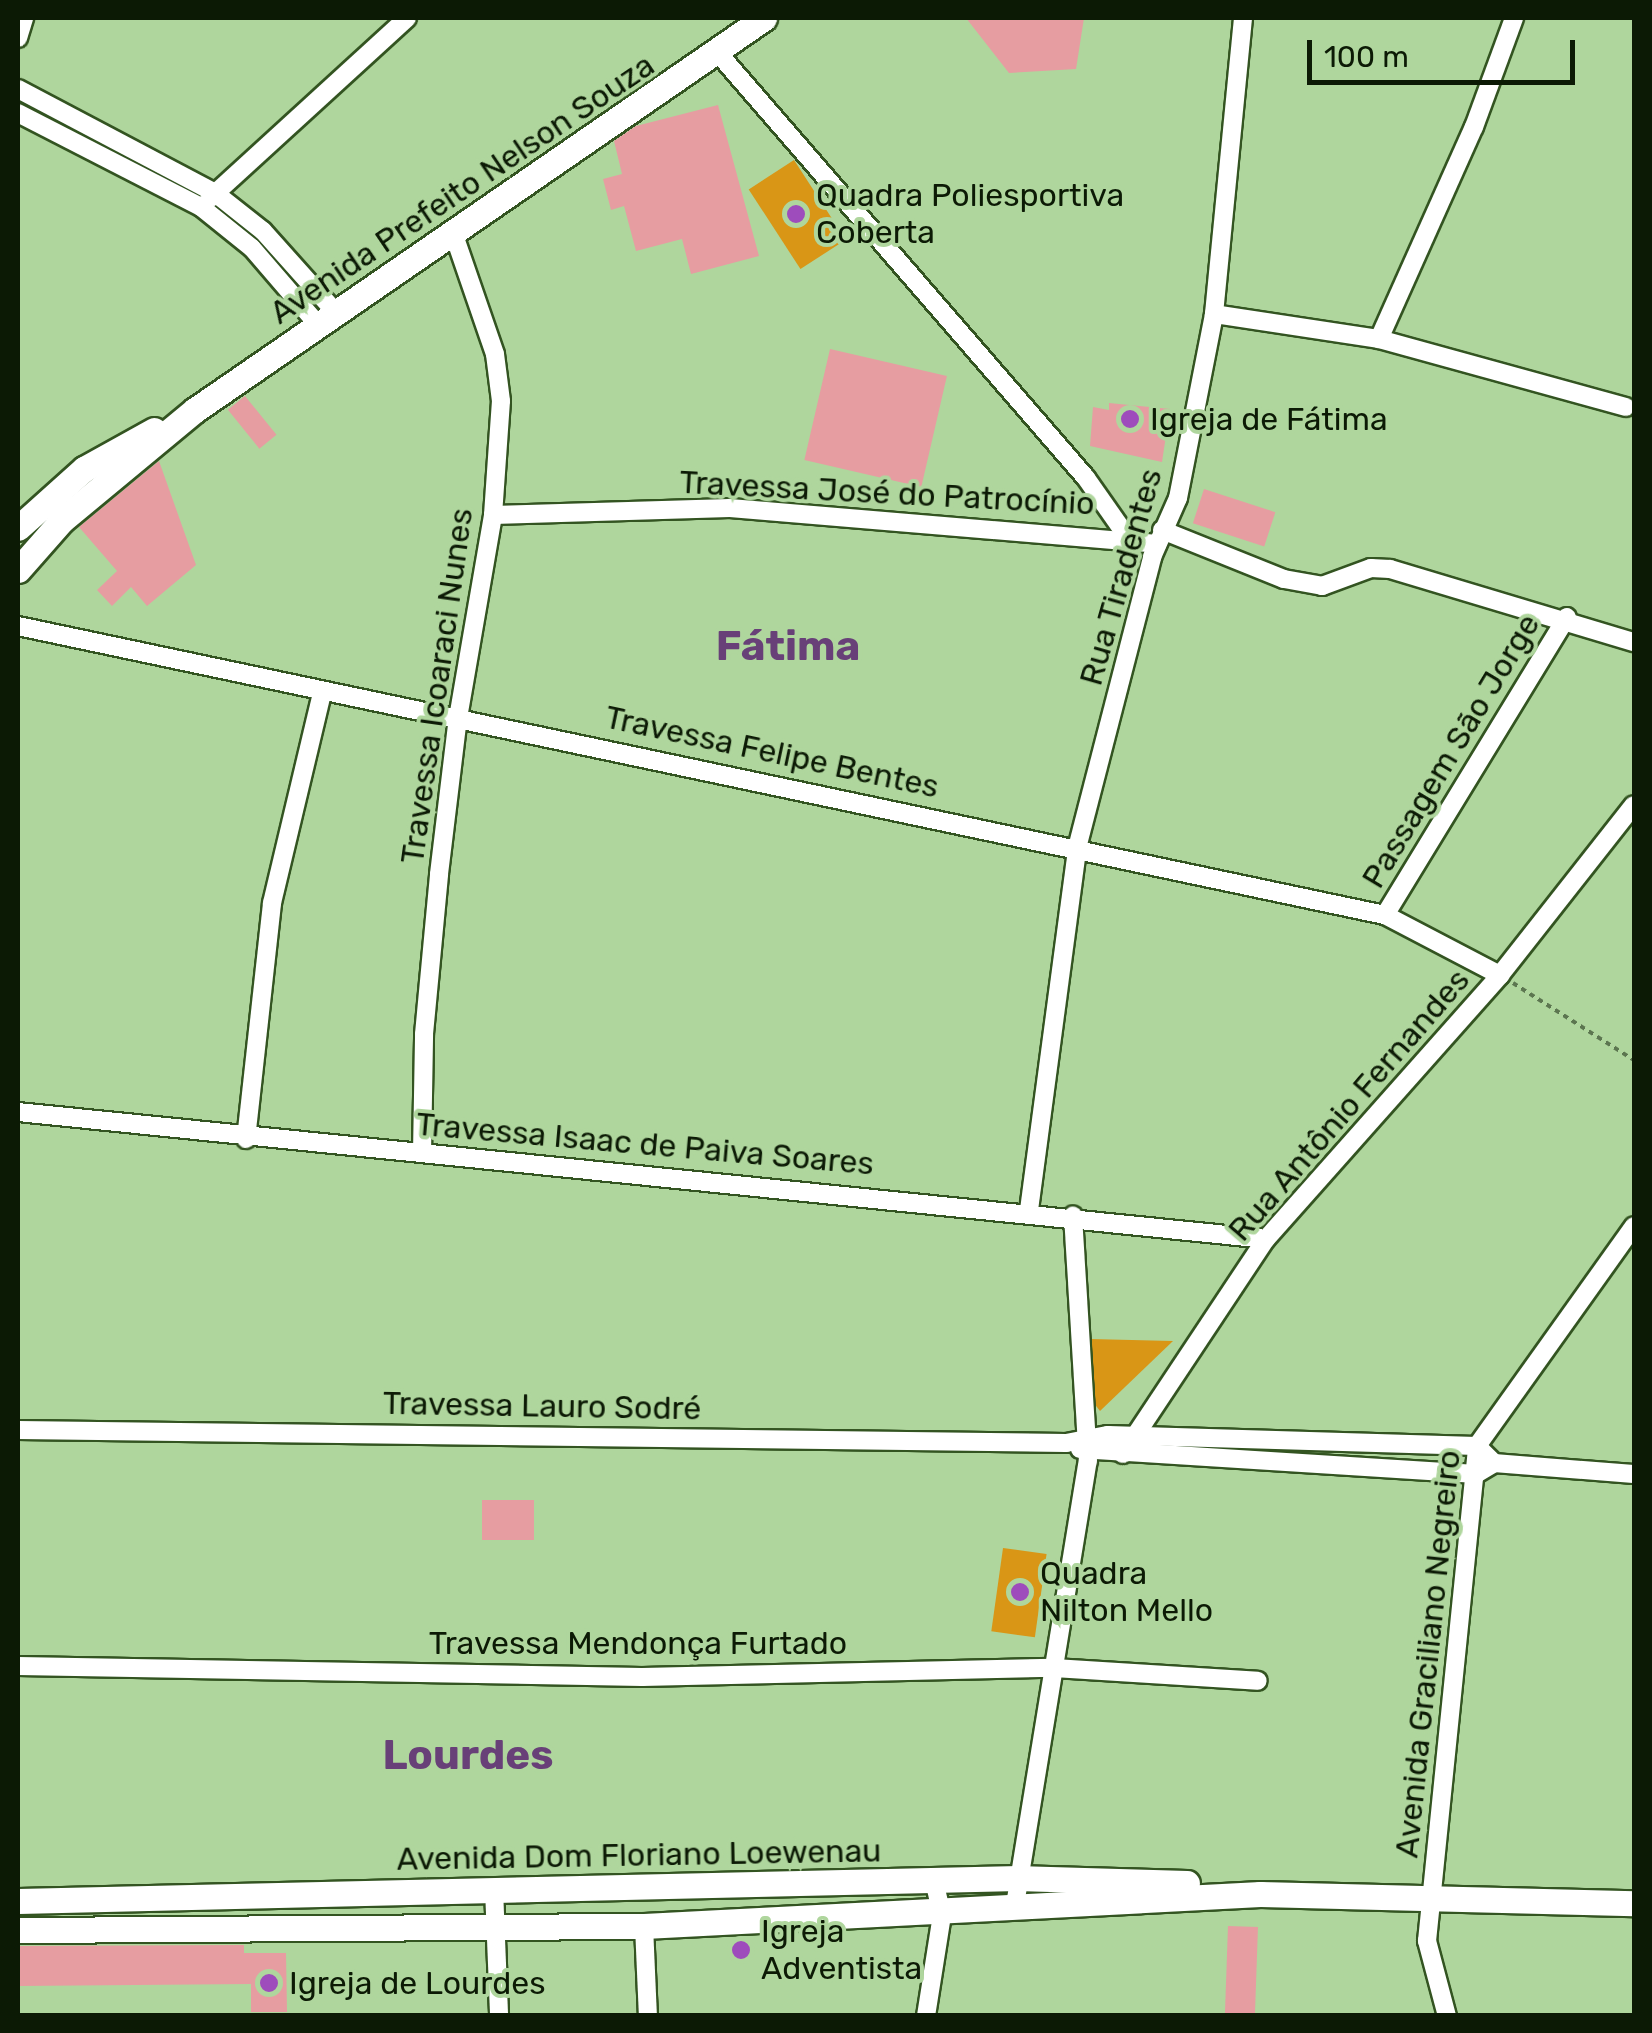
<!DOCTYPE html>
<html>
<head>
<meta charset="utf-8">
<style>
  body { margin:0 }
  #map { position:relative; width:1652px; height:2033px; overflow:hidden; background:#afd69d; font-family:Rubik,sans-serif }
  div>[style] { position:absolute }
  .green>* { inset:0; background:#d99616; transform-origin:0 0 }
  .building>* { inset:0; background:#e69da1; transform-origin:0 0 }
  .path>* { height:4px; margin-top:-2px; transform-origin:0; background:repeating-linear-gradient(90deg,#5c7650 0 5px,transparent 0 10px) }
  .roads { filter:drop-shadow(2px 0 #335421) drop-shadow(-2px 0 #335421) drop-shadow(0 2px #335421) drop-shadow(0 -2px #335421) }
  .street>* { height:18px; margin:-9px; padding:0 9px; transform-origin:9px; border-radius:9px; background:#fff }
  .secondary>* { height:25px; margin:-12.5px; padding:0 12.5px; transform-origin:12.5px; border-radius:12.5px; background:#fff }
  .dots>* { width:28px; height:28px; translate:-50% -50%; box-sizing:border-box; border:5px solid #afd69d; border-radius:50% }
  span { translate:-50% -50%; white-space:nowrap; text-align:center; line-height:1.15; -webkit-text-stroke:8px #afd69d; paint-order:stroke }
  .street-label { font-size:32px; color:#0c1a05 }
  .poi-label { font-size:32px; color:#0c1a05 }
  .left { translate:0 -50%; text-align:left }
  .district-label { font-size:42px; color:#684078; font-weight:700 }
  .frame { position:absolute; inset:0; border:20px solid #0c1a05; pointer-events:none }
  .scale { position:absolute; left:1307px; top:40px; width:268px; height:45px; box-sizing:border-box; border:5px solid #0c1a05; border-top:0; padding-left:12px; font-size:30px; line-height:35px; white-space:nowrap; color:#0c1a05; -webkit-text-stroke:8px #afd69d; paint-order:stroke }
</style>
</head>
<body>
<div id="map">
  <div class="green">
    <div style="left:794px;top:160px;width:95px;height:54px;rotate:57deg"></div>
    <div style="clip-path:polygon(1090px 1339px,1173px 1341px,1100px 1411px,1093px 1402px)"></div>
    <div style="left:1003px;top:1548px;width:44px;height:84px;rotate:8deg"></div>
  </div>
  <div class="building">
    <div style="clip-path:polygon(966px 18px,1084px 18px,1076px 69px,1009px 73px)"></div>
    <div style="clip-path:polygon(718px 105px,759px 256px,691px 274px,682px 239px,636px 251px,624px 206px,611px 210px,603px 179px,622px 174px,614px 141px,636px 126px)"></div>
    <div style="left:830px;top:349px;width:120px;height:114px;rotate:13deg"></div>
    <div style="left:245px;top:396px;width:50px;height:22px;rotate:51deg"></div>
    <div style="clip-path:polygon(1109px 403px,1170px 409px,1162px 462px,1090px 446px,1093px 407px,1109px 410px)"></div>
    <div style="clip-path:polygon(159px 461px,196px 565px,147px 606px,131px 587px,112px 606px,97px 590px,117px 571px,79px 527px)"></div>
    <div style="left:1204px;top:489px;width:75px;height:36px;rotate:18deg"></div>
    <div style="left:482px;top:1500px;width:52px;height:40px"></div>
    <div style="left:1228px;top:1926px;width:30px;height:90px;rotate:2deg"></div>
    <div style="clip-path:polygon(244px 1945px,244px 1953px,286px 1953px,287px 2012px,251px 2012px,251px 1984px,18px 1986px,18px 1946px)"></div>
  </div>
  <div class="path">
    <div style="left:1513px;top:983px;width:143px;rotate:32.5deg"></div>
  </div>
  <div class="roads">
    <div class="street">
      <div style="left:18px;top:38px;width:21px;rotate:-73deg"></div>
      <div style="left:718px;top:53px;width:562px;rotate:49.11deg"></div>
      <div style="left:1086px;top:478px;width:73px;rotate:55deg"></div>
      <div style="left:18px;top:89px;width:223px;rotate:27.8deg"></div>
      <div style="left:215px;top:193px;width:61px;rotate:38.4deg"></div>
      <div style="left:263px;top:231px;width:113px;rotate:48.2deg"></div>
      <div style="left:18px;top:113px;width:206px;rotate:27.2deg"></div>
      <div style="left:201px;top:207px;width:65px;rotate:38.8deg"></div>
      <div style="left:252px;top:248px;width:104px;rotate:49.3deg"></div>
      <div style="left:209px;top:199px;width:268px;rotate:-42.4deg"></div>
      <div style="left:1214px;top:314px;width:167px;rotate:8.6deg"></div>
      <div style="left:1379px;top:339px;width:256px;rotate:15.4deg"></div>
      <div style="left:1379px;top:339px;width:232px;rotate:-65.9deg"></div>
      <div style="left:1474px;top:127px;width:116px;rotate:-69.8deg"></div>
      <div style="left:493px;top:515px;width:237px;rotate:-1.7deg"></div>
      <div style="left:730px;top:508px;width:429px;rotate:4.8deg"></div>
      <div style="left:1162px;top:530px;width:131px;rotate:21.9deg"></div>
      <div style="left:1284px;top:579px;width:39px;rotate:10deg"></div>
      <div style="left:1322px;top:586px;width:52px;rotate:-20.2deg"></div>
      <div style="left:1371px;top:568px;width:19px;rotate:3deg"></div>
      <div style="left:1390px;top:569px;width:255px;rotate:16.7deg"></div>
      <div style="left:18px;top:626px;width:1397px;rotate:11.94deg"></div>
      <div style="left:1385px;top:915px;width:130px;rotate:27.6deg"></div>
      <div style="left:1385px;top:915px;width:349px;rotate:-58.6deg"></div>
      <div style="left:18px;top:1112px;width:1254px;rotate:5.81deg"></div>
      <div style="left:246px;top:1139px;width:237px;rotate:-83.7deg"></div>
      <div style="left:272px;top:903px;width:216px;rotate:-76.6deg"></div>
      <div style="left:422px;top:1153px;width:119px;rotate:-89deg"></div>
      <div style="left:424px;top:1034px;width:161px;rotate:-84.6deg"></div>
      <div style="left:439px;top:874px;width:157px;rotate:-83.1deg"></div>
      <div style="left:458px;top:718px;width:206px;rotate:-80.2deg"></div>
      <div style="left:493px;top:515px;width:114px;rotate:-86deg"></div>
      <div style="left:501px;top:401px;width:47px;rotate:-97.3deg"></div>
      <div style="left:495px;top:354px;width:126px;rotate:-109deg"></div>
      <div style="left:1029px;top:1210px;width:365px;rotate:-82.4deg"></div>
      <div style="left:1077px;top:848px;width:301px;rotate:-75.5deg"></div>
      <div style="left:1152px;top:557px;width:64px;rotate:-66.2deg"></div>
      <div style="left:1178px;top:498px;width:187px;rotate:-78.9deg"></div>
      <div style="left:1214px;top:314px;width:297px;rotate:-84.4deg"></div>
      <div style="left:18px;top:1430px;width:1048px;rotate:0.71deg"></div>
      <div style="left:1066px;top:1443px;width:43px;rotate:-10.8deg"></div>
      <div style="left:1108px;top:1435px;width:369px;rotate:1.7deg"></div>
      <div style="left:1477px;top:1446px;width:24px;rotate:45deg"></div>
      <div style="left:1080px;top:1449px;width:397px;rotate:3.6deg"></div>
      <div style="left:1476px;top:1474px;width:21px;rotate:-31deg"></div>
      <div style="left:1494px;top:1463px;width:140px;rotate:4.5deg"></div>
      <div style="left:1123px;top:1454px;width:258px;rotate:-56.4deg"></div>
      <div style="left:1266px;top:1239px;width:353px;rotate:-48.4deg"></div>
      <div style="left:1500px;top:975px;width:216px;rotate:-51.8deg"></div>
      <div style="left:18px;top:1666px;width:624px;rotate:1.01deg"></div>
      <div style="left:642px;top:1677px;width:412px;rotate:-1.3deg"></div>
      <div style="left:1054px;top:1668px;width:204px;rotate:3.6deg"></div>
      <div style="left:494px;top:1889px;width:127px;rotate:87.7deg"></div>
      <div style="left:1015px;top:1905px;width:450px;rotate:-80.7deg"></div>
      <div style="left:1088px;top:1461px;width:246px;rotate:-93.5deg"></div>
      <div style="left:644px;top:1926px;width:90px;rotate:87.5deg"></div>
      <div style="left:926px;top:2016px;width:102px;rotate:-81deg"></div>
      <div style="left:942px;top:1915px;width:36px;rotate:-103deg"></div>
      <div style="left:1447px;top:2016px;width:78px;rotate:-104.9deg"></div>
      <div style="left:1427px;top:1941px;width:498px;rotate:-84.2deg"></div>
      <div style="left:1477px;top:1446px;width:270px;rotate:-54.5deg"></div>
    </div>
    <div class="secondary">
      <div style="left:18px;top:528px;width:89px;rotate:-41.8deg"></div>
      <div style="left:84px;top:469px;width:80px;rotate:-29.1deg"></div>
      <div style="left:18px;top:570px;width:67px;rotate:-48.7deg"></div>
      <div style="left:62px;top:520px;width:173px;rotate:-39.6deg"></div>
      <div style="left:195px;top:410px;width:691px;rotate:-34.56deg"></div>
      <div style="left:18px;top:1901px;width:1001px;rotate:-1.32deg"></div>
      <div style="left:1019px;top:1878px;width:168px;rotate:1.7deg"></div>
      <div style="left:18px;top:1930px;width:626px;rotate:-0.37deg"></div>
      <div style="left:644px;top:1926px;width:617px;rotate:-2.97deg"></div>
      <div style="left:1260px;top:1894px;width:374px;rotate:1.4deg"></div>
    </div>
  </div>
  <div class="dots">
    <div style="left:796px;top:214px;background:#9e4cbc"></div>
    <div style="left:1130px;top:419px;background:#9e4cbc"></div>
    <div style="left:1020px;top:1592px;background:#9e4cbc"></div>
    <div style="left:741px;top:1950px;background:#9e4cbc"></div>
    <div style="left:269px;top:1983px;background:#9e4cbc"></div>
  </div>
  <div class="street-label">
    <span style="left:462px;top:189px;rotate:-34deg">Avenida Prefeito Nelson Souza</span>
    <span style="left:887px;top:493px;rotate:3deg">Travessa José do Patrocínio</span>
    <span style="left:1121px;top:577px;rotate:-74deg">Rua Tiradentes</span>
    <span style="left:437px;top:686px;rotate:-82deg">Travessa Icoaraci Nunes</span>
    <span style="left:1451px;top:751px;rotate:-59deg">Passagem São Jorge</span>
    <span style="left:772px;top:752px;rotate:12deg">Travessa Felipe Bentes</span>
    <span style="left:1349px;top:1105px;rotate:-49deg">Rua Antônio Fernandes</span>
    <span style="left:645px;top:1144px;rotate:5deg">Travessa Isaac de Paiva Soares</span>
    <span style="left:542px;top:1406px;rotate:1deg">Travessa Lauro Sodré</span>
    <span style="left:638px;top:1643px">Travessa Mendonça Furtado</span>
    <span style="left:1428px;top:1654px;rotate:-84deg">Avenida Graciliano Negreiro</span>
    <span style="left:639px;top:1855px;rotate:-1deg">Avenida Dom Floriano Loewenau</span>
  </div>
  <div class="poi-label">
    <span class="left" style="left:816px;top:214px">Quadra Poliesportiva<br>Coberta</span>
    <span class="left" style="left:1150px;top:419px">Igreja de Fátima</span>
    <span class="left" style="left:1040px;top:1592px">Quadra<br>Nilton Mello</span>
    <span class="left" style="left:761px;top:1950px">Igreja<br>Adventista</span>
    <span class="left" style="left:289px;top:1983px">Igreja de Lourdes</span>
  </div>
  <div class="district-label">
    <span style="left:788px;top:646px">Fátima</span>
    <span style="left:468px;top:1755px">Lourdes</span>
  </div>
  <div class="frame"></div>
  <div class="scale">100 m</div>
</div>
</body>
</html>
